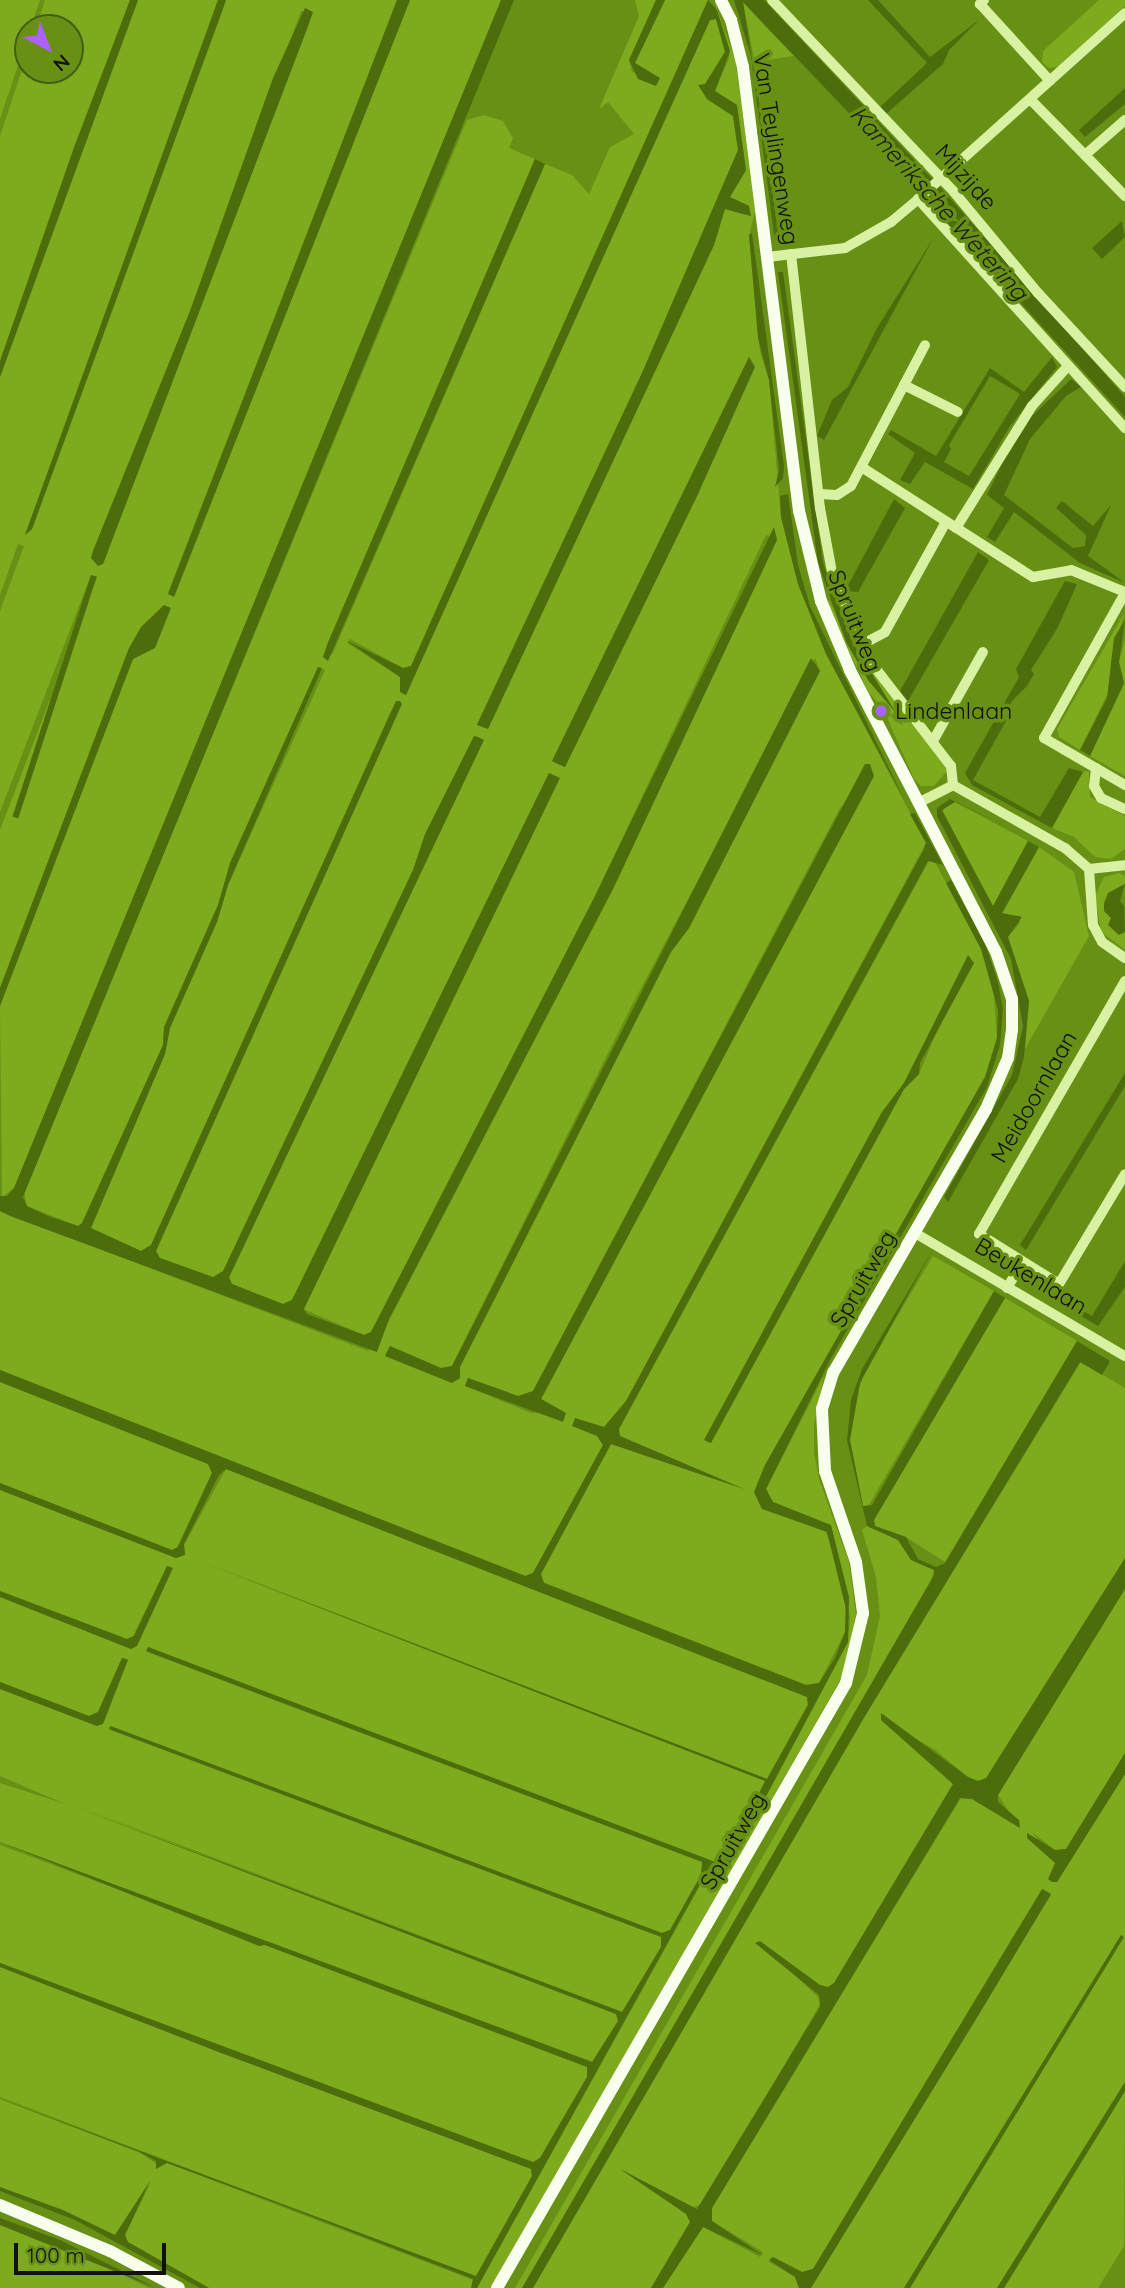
<!DOCTYPE html>
<html>
<head>
<meta charset="utf-8">
<style>
  body { margin:0 }
  #map { position:relative; width:1125px; height:2288px; overflow:hidden; background:#689015; font-family:Quicksand,sans-serif }
  div>[style] { position:absolute }
  .green>* { inset:0; background:#7eaa1d }
  .water>* { inset:0; background:#4d6d0d; transform-origin:0 0 }
  .minor>* { height:10px; margin:-5px; padding:0 5px; transform-origin:5px; border-radius:5px; background:#d8f1a2 }
  .major>* { height:12px; margin:-6px; padding:0 6px; transform-origin:6px; border-radius:6px; background:#f8ffec }
  .dots>* { width:19px; height:19px; translate:-50% -50%; box-sizing:border-box; border:4px solid #689015; border-radius:50% }
  span { translate:-50% -50%; white-space:nowrap; text-align:center; line-height:1.15; -webkit-text-stroke:7px #689015; paint-order:stroke }
  .street-label { font-size:23px; color:#111 }
  .poi-label { font-size:23px; color:#111 }
  .left { translate:0 -50%; text-align:left }
  .water-label { font-size:24px; color:#1b1d19; font-style:italic }
  .north { position:absolute; left:14px; top:14px; width:70px; height:70px; box-sizing:border-box; background:#689015; border:2px solid #455d13; border-radius:50%; rotate:138deg; font-size:19px; font-weight:700; line-height:28px; text-align:center; color:#111 }
  .north::after { content:''; display:block; margin:auto; width:24px; height:32px; background:#ad62ff; clip-path:polygon(50% 0,100% 100%,50% 72%,0 100%) }
  .scale { position:absolute; left:14px; top:2243px; width:152px; height:32px; box-sizing:border-box; border:4px solid #111; border-top:0; padding-left:9px; font-size:21px; line-height:24px; white-space:nowrap; color:#111; -webkit-text-stroke:5px #689015; paint-order:stroke }
</style>
</head>
<body>
<div id="map">
  <div class="green">
    <div style="clip-path:polygon(0 0,40px 0,0 119px)"></div>
    <div style="clip-path:polygon(45px 0,130px 0,0 361px,0 136px,28px 52px,28px 70px,70px 70px,70px 28px,36px 28px)"></div>
    <div style="clip-path:polygon(evenodd,138px 0,218px 0,25px 535px,32px 529px,226px 0,397px 0,168px 593px,174px 596px,410px 0,501px 0,14px 1188px,2px 1197px,0 1006px,133px 659px,155px 647px,129px 648px,0 988px,0 830px,97px 577px,91px 575px,0 812px,0 611px,24px 546px,18px 544px,0 595px,0 377px,138px 0,301px 11px,313px 12px,103px 564px,98px 565px,91px 558px,93px 551px,190px 311px,301px 11px)"></div>
    <div style="clip-path:polygon(evenodd,635px 0,656px 0,629px 60px,632px 72px,659px 78px,635px 63px,665px 0,708px 0,411px 666px,403px 668px,350px 639px,347px 643px,400px 677px,400px 692px,406px 695px,710px 20px,716px 19px,725px 52px,705px 84px,707px 99px,733px 116px,738px 150px,642px 373px,477px 724px,488px 729px,714px 245px,725px 209px,745px 215px,749px 206px,730px 197px,746px 170px,737px 105px,715px 91px,730px 56px,714px 0,736px 63px,755px 212px,749px 236px,760px 352px,769px 380px,781px 517px,798px 584px,826px 654px,926px 843px,626px 1401px,604px 1427px,575px 1419px,573px 1426px,597px 1436px,603px 1445px,533px 1573px,526px 1576px,0 1370px,0 1211px,368px 1351px,380px 1338px,613px 889px,777px 537px,766px 535px,594px 898px,371px 1332px,364px 1335px,303px 1309px,559px 778px,549px 773px,292px 1300px,283px 1304px,232px 1284px,229px 1278px,483px 740px,426px 834px,413px 870px,223px 1272px,213px 1278px,160px 1258px,156px 1251px,340px 842px,395px 702px,151px 1245px,141px 1251px,91px 1228px,165px 1054px,170px 1028px,217px 922px,228px 885px,325px 670px,318px 667px,230px 863px,218px 905px,164px 1027px,163px 1045px,82px 1223px,78px 1226px,27px 1206px,24px 1191px,467px 120px,484px 115px,503px 121px,513px 138px,509px 148px,535px 159px,327px 645px,332px 655px,545px 164px,572px 175px,589px 194px,610px 147px,634px 134px,608px 102px,599px 109px,639px 16px,635px 0,749px 358px,698px 494px,565px 767px,558px 764px,552px 761px,749px 358px,635px 0,815px 658px,820px 671px,689px 928px,671px 952px,460px 1367px,460px 1378px,452px 1383px,385px 1356px,390px 1346px,441px 1368px,452px 1366px,628px 1013px,815px 658px,635px 0,874px 773px,541px 1399px,566px 1413px,531px 1413px,465px 1386px,468px 1378px,518px 1396px,533px 1391px,840px 808px,874px 773px)"></div>
    <div style="clip-path:polygon(1099px 0,1125px 0,1125px 6px,1059px 67px,1049px 68px,1042px 62px,1043px 51px)"></div>
    <div style="clip-path:polygon(743px 2px,764px 25px,794px 56px,767px 60px,756px 69px)"></div>
    <div style="clip-path:polygon(837px 596px,883px 687px,943px 759px,947px 771px,934px 786px,921px 786px,914px 779px,883px 708px,868px 692px,826px 601px,829px 600px,868px 680px,896px 713px,852px 641px)"></div>
    <div style="clip-path:polygon(1125px 612px,1112px 654px,1110px 689px,1080px 750px,1059px 737px,1057px 729px)"></div>
    <div style="clip-path:polygon(1125px 639px,1125px 776px,1090px 756px,1124px 684px,1119px 662px)"></div>
    <div style="clip-path:polygon(1089px 771px,1090px 797px,1125px 816px,1125px 849px,1111px 859px,1095px 857px,1074px 837px,1052px 828px,1083px 772px)"></div>
    <div style="clip-path:polygon(955px 802px,1028px 841px,993px 906px,942px 814px,946px 804px)"></div>
    <div style="clip-path:polygon(1039px 847px,1074px 872px,1089px 936px,1025px 1049px,1029px 1001px,1008px 937px,1020px 923px,1020px 916px,1002px 914px)"></div>
    <div style="clip-path:polygon(evenodd,934px 860px,981px 949px,993px 984px,997px 1038px,985px 1077px,765px 1465px,754px 1492px,762px 1509px,824px 1528px,837px 1559px,845px 1597px,845px 1632px,819px 1683px,806px 1685px,543px 1582px,541px 1574px,611px 1444px,744px 1489px,619px 1436px,619px 1429px,929px 861px,934px 860px,969px 955px,919px 1074px,904px 1089px,710px 1443px,704px 1440px,882px 1112px,904px 1083px,969px 955px)"></div>
    <div style="clip-path:polygon(1119px 873px,1125px 876px,1125px 884px,1115px 889px,1109px 915px,1125px 932px,1125px 950px,1101px 932px,1095px 896px,1104px 877px)"></div>
    <div style="clip-path:polygon(933px 1256px,994px 1291px,867px 1508px,863px 1506px,850px 1440px,855px 1400px,865px 1371px)"></div>
    <div style="clip-path:polygon(1005px 1298px,1077px 1341px,945px 1562px,906px 1537px,875px 1526px,874px 1520px)"></div>
    <div style="clip-path:polygon(1081px 1362px,1125px 1388px,1125px 1558px,1085px 1626px,987px 1778px,978px 1781px,968px 1777px,934px 1749px,881px 1720px,953px 1784px,834px 1983px,828px 1987px,820px 1985px,760px 1942px,822px 2001px,703px 2204px,689px 2208px,620px 2169px,687px 2214px,690px 2222px,651px 2288px,533px 2288px,865px 1716px)"></div>
    <div style="clip-path:polygon(824px 1376px,814px 1425px,814px 1453px,819px 1479px,849px 1562px,856px 1614px,843px 1675px,491px 2288px,477px 2288px,711px 1866px,729px 1866px,848px 1642px,850px 1617px,831px 1526px,773px 1502px,766px 1489px)"></div>
    <div style="clip-path:polygon(0 1382px,208px 1464px,212px 1473px,177px 1547px,172px 1550px,0 1483px)"></div>
    <div style="clip-path:polygon(226px 1469px,807px 1697px,808px 1704px,767px 1779px,196px 1559px,765px 1781px,740px 1833px,718px 1863px,148px 1647px,147px 1652px,703px 1862px,701px 1875px,670px 1930px,662px 1933px,111px 1726px,110px 1730px,661px 1937px,661px 1947px,623px 2012px,74px 1805px,616px 2014px,618px 2021px,593px 2062px,0 1842px,0 1783px,65px 1804px,0 1776px,0 1689px,97px 1726px,128px 1659px,122px 1658px,98px 1712px,89px 1716px,0 1682px,0 1597px,131px 1649px,137px 1645px,167px 1566px,133px 1636px,127px 1639px,0 1591px,0 1490px,176px 1558px,185px 1555px,184px 1545px)"></div>
    <div style="clip-path:polygon(867px 1526px,898px 1540px,911px 1560px,934px 1570px,930px 1585px,530px 2275px,522px 2288px,515px 2288px,867px 1675px,880px 1616px,876px 1577px,862px 1530px)"></div>
    <div style="clip-path:polygon(1125px 1589px,1125px 1753px,1066px 1849px,1055px 1850px,1032px 1832px,1055px 1863px,1057px 1882px,1125px 1774px,1125px 2082px,997px 2288px,910px 2288px,1123px 1935px,904px 2288px,811px 2288px,1051px 1895px,1043px 1889px,813px 2269px,802px 2272px,773px 2257px,769px 2262px,795px 2277px,799px 2288px,663px 2288px,703px 2227px,760px 2257px,763px 2252px,712px 2221px,712px 2208px,961px 1798px,972px 1799px,1020px 1828px,998px 1795px)"></div>
    <div style="clip-path:polygon(0 1845px,587px 2067px,587px 2077px,540px 2158px,533px 2162px,0 1963px)"></div>
    <div style="clip-path:polygon(0 1967px,531px 2169px,532px 2176px,476px 2276px,468px 2275px,0 2097px)"></div>
    <div style="clip-path:polygon(1125px 2091px,1124px 2246px,1098px 2288px,1004px 2288px)"></div>
    <div style="clip-path:polygon(0 2099px,139px 2152px,160px 2166px,167px 2163px,473px 2280px,474px 2284px,471px 2288px,209px 2288px,128px 2242px,125px 2235px,151px 2182px,115px 2235px,0 2187px)"></div>
    <div style="clip-path:polygon(0 2225px,97px 2262px,149px 2288px,0 2288px)"></div>
  </div>
  <div class="water">
    <div style="clip-path:polygon(130px 0,138px 0,0 377px,0 361px,73px 150px)"></div>
    <div style="clip-path:polygon(218px 0,226px 0,220px 17px,32px 529px,25px 535px)"></div>
    <div style="clip-path:polygon(397px 0,410px 0,174px 597px,168px 594px)"></div>
    <div style="clip-path:polygon(501px 0,514px 0,23px 1197px,27px 1206px,48px 1216px,78px 1226px,82px 1223px,163px 1045px,164px 1027px,218px 905px,230px 863px,318px 667px,322px 668px,228px 885px,217px 922px,170px 1028px,165px 1054px,91px 1228px,141px 1251px,151px 1245px,396px 701px,400px 701px,402px 704px,156px 1251px,160px 1258px,213px 1277px,223px 1271px,413px 870px,425px 834px,474px 736px,478px 737px,484px 740px,229px 1277px,232px 1284px,283px 1304px,292px 1300px,549px 773px,560px 778px,304px 1309px,307px 1314px,364px 1335px,371px 1332px,594px 898px,774px 527px,777px 540px,613px 889px,389px 1319px,377px 1352px,10px 1216px,0 1211px,0 1196px,7px 1196px,14px 1188px)"></div>
    <div style="clip-path:polygon(656px 0,665px 0,635px 63px,660px 78px,656px 86px,638px 79px,629px 60px)"></div>
    <div style="clip-path:polygon(708px 0,717px 10px,730px 51px,715px 91px,737px 105px,746px 170px,730px 197px,749px 206px,751px 216px,725px 209px,714px 245px,488px 729px,477px 725px,642px 373px,738px 150px,733px 116px,707px 99px,698px 85px,705px 84px,725px 52px,716px 19px,710px 20px,406px 695px,400px 692px,400px 677px,347px 641px,403px 668px,411px 666px)"></div>
    <div style="clip-path:polygon(734px 0,764px 0,950px 198px,1125px 397px,1125px 417px,933px 207px,932px 200px,743px 2px,770px 172px,779px 241px,775px 242px,751px 56px)"></div>
    <div style="clip-path:polygon(868px 0,878px 0,930px 57px,979px 20px,949px 50px,943px 64px,886px 114px,879px 108px,927px 63px)"></div>
    <div style="clip-path:polygon(305px 8px,313px 12px,307px 29px,103px 564px,98px 566px,91px 558px,93px 551px,190px 311px,273px 78px)"></div>
    <div style="clip-path:polygon(1125px 88px,1125px 104px,1085px 137px,1079px 130px)"></div>
    <div style="clip-path:polygon(535px 159px,545px 164px,328px 661px,323px 657px,327px 645px)"></div>
    <div style="clip-path:polygon(1122px 221px,1125px 237px,1102px 259px,1092px 248px)"></div>
    <div style="clip-path:polygon(752px 233px,784px 466px,783px 478px,775px 487px,779px 470px,769px 380px,758px 338px,749px 235px)"></div>
    <div style="clip-path:polygon(934px 237px,824px 440px,817px 436px,832px 400px,848px 387px,877px 328px)"></div>
    <div style="clip-path:polygon(778px 272px,783px 272px,823px 563px,852px 641px,896px 713px,868px 680px,846px 642px,818px 563px)"></div>
    <div style="clip-path:polygon(749px 357px,755px 367px,698px 494px,565px 767px,558px 764px,552px 761px)"></div>
    <div style="clip-path:polygon(evenodd,1052px 357px,1057px 367px,1010px 426px,973px 489px,925px 462px,910px 484px,900px 480px,915px 453px,888px 434px,891px 430px,936px 456px,990px 368px,1024px 392px,1052px 357px,990px 376px,1020px 394px,969px 476px,944px 462px,951px 449px,949px 445px,990px 376px)"></div>
    <div style="clip-path:polygon(1071px 379px,1081px 387px,1066px 396px,1030px 439px,1004px 495px,1073px 548px,1085px 546px,1086px 535px,1056px 508px,1062px 501px,1093px 526px,1111px 505px,1088px 556px,1125px 583px,1080px 563px,1014px 512px,995px 542px,987px 537px,1004px 508px,987px 495px,1001px 466px,1032px 416px)"></div>
    <div style="clip-path:polygon(788px 494px,798px 565px,810px 606px,905px 801px,826px 654px,798px 584px,781px 517px,780px 496px)"></div>
    <div style="clip-path:polygon(894px 499px,905px 508px,858px 592px,845px 591px)"></div>
    <div style="clip-path:polygon(978px 552px,989px 560px,908px 701px,900px 691px)"></div>
    <div style="left:91px;top:575px;width:6px;height:254px;rotate:18deg"></div>
    <div style="clip-path:polygon(1065px 581px,1077px 584px,1058px 627px,1031px 670px,1034px 674px,1027px 686px,1011px 702px,1011px 712px,973px 780px,1040px 817px,1069px 768px,1083px 772px,1052px 828px,972px 785px,965px 773px,1019px 677px,1016px 669px)"></div>
    <div style="clip-path:polygon(164px 605px,171px 608px,155px 648px,133px 659px,0 1006px,0 988px,129px 648px,141px 627px)"></div>
    <div style="clip-path:polygon(1125px 620px,1119px 662px,1124px 683px,1090px 756px,1080px 750px,1107px 698px,1114px 638px)"></div>
    <div style="clip-path:polygon(811px 658px,820px 671px,689px 928px,671px 952px,460px 1367px,460px 1378px,452px 1383px,385px 1356px,390px 1346px,441px 1368px,452px 1366px)"></div>
    <div style="clip-path:polygon(865px 764px,870px 764px,874px 776px,541px 1399px,566px 1413px,563px 1422px,465px 1386px,468px 1378px,518px 1396px,533px 1391px)"></div>
    <div style="clip-path:polygon(950px 799px,1015px 831px,955px 802px,942px 810px,993px 906px,1028px 841px,1039px 847px,1002px 913px,1022px 917px,1008px 937px,1029px 1001px,1024px 1057px,1018px 1079px,948px 1202px,944px 1197px,1012px 1075px,1023px 1026px,1011px 959px,937px 816px,937px 808px)"></div>
    <div style="clip-path:polygon(915px 813px,943px 865px,928px 861px,619px 1429px,620px 1436px,744px 1489px,611px 1444px,541px 1574px,544px 1583px,806px 1685px,819px 1683px,835px 1658px,845px 1632px,846px 1609px,827px 1532px,762px 1509px,754px 1492px,765px 1465px,985px 1077px,997px 1038px,998px 1010px,981px 949px,946px 883px,951px 880px,986px 946px,998px 982px,1003px 1009px,1000px 1045px,987px 1087px,832px 1356px,766px 1489px,773px 1502px,831px 1525px,849px 1597px,848px 1642px,729px 1866px,710px 1866px,477px 2288px,471px 2288px,473px 2279px,276px 2203px,167px 2163px,156px 2169px,156px 2161px,139px 2152px,0 2099px,476px 2276px,532px 2176px,531px 2169px,221px 2053px,0 1967px,0 1963px,533px 2162px,540px 2158px,587px 2077px,587px 2067px,265px 1945px,259px 1946px,0 1842px,592px 2062px,618px 2021px,616px 2014px,72px 1806px,622px 2012px,661px 1947px,661px 1937px,109px 1729px,110px 1726px,662px 1933px,670px 1930px,701px 1875px,702px 1862px,146px 1651px,148px 1647px,718px 1863px,740px 1833px,765px 1781px,196px 1560px,767px 1779px,808px 1705px,807px 1697px,226px 1469px,219px 1475px,184px 1544px,185px 1555px,176px 1558px,0 1490px,0 1483px,172px 1550px,178px 1547px,212px 1473px,208px 1464px,0 1382px,0 1370px,525px 1576px,533px 1573px,603px 1445px,597px 1436px,572px 1426px,575px 1418px,604px 1427px,626px 1401px,924px 849px,926px 843px,910px 814px)"></div>
    <div style="clip-path:polygon(1125px 884px,1120px 901px,1124px 906px,1125px 932px,1119px 935px,1108px 925px,1111px 918px,1104px 911px,1104px 903px,1108px 893px)"></div>
    <div style="clip-path:polygon(968px 955px,974px 963px,920px 1063px,919px 1074px,904px 1089px,711px 1443px,704px 1440px,882px 1112px,904px 1083px)"></div>
    <div style="clip-path:polygon(1125px 1073px,1125px 1086px,1026px 1250px,1020px 1245px)"></div>
    <div style="clip-path:polygon(932px 1251px,860px 1383px,850px 1440px,863px 1506px,872px 1505px,994px 1291px,1005px 1298px,874px 1520px,875px 1526px,906px 1537px,918px 1559px,936px 1567px,945px 1563px,1077px 1341px,1110px 1361px,1102px 1375px,1080px 1362px,865px 1716px,533px 2288px,522px 2288px,934px 1575px,934px 1570px,911px 1560px,898px 1540px,867px 1526px,847px 1440px,851px 1400px,862px 1369px)"></div>
    <div style="clip-path:polygon(1125px 1261px,1125px 1287px,1098px 1326px,1027px 1284px,1031px 1280px,1092px 1316px)"></div>
    <div style="clip-path:polygon(1125px 1558px,1125px 1589px,998px 1795px,998px 1802px,1019px 1820px,1020px 1828px,972px 1799px,960px 1798px,712px 2208px,712px 2221px,764px 2256px,703px 2227px,663px 2288px,651px 2288px,690px 2222px,686px 2214px,620px 2169px,697px 2209px,820px 2007px,819px 1995px,755px 1943px,760px 1941px,820px 1985px,828px 1987px,834px 1983px,953px 1784px,881px 1720px,881px 1713px,968px 1777px,978px 1781px,986px 1778px)"></div>
    <div style="clip-path:polygon(167px 1566px,173px 1568px,137px 1646px,131px 1649px,0 1597px,0 1591px,127px 1639px,134px 1636px)"></div>
    <div style="clip-path:polygon(122px 1658px,128px 1660px,103px 1724px,97px 1726px,0 1689px,0 1682px,89px 1716px,98px 1712px)"></div>
    <div style="clip-path:polygon(1125px 1753px,1125px 1774px,1057px 1882px,1052px 1882px,1048px 1879px,1055px 1863px,1027px 1838px,1027px 1833px,1055px 1850px,1066px 1849px)"></div>
    <div style="clip-path:polygon(1042px 1889px,1051px 1894px,978px 2016px,811px 2288px,799px 2288px,795px 2277px,769px 2260px,773px 2257px,802px 2272px,813px 2269px)"></div>
    <div style="clip-path:polygon(1121px 1935px,1124px 1937px,910px 2288px,904px 2288px)"></div>
    <div style="clip-path:polygon(1125px 2082px,1125px 2091px,1004px 2288px,997px 2288px)"></div>
    <div style="clip-path:polygon(150px 2181px,125px 2235px,128px 2242px,209px 2288px,200px 2288px,75px 2220px,0 2191px,0 2187px,63px 2210px,115px 2235px)"></div>
    <div style="clip-path:polygon(0 2218px,60px 2240px,156px 2288px,0 2225px)"></div>
  </div>
  <div class="minor">
    <div style="left:772px;top:0;width:265px;rotate:46.5deg"></div>
    <div style="left:954px;top:192px;width:131px;rotate:50.3deg"></div>
    <div style="left:1038px;top:293px;width:128px;rotate:47.2deg"></div>
    <div style="left:984px;top:0;width:6px;rotate:135deg"></div>
    <div style="left:980px;top:4px;width:104px;rotate:47.7deg"></div>
    <div style="left:1030px;top:99px;width:136px;rotate:45.6deg"></div>
    <div style="left:1085px;top:155px;width:53px;rotate:-41.2deg"></div>
    <div style="left:918px;top:199px;width:278px;rotate:-41.9deg"></div>
    <div style="left:791px;top:254px;width:256px;rotate:83.5deg"></div>
    <div style="left:820px;top:508px;width:65px;rotate:79.4deg"></div>
    <div style="left:832px;top:572px;width:97px;rotate:66.9deg"></div>
    <div style="left:870px;top:661px;width:133px;rotate:52.4deg"></div>
    <div style="left:951px;top:766px;width:19px;rotate:84deg"></div>
    <div style="left:767px;top:257px;width:79px;rotate:-6.6deg"></div>
    <div style="left:845px;top:248px;width:53px;rotate:-29.5deg"></div>
    <div style="left:891px;top:222px;width:35px;rotate:-40deg"></div>
    <div style="left:918px;top:199px;width:309px;rotate:47.9deg"></div>
    <div style="left:904px;top:385px;width:60px;rotate:26.6deg"></div>
    <div style="left:863px;top:468px;width:202px;rotate:32.7deg"></div>
    <div style="left:1033px;top:577px;width:39px;rotate:-10deg"></div>
    <div style="left:1071px;top:570px;width:58px;rotate:22.2deg"></div>
    <div style="left:820px;top:494px;width:17px;rotate:3deg"></div>
    <div style="left:837px;top:495px;width:17px;rotate:-33deg"></div>
    <div style="left:851px;top:486px;width:159px;rotate:-62.3deg"></div>
    <div style="left:956px;top:528px;width:144px;rotate:-58.1deg"></div>
    <div style="left:1032px;top:406px;width:52px;rotate:-48.1deg"></div>
    <div style="left:1125px;top:593px;width:166px;rotate:119.2deg"></div>
    <div style="left:1044px;top:738px;width:94px;rotate:30.1deg"></div>
    <div style="left:861px;top:645px;width:27px;rotate:-28deg"></div>
    <div style="left:885px;top:632px;width:126px;rotate:-61deg"></div>
    <div style="left:933px;top:741px;width:102px;rotate:-60.7deg"></div>
    <div style="left:1096px;top:768px;width:18px;rotate:96deg"></div>
    <div style="left:1094px;top:786px;width:14px;rotate:60deg"></div>
    <div style="left:1101px;top:798px;width:26px;rotate:25deg"></div>
    <div style="left:953px;top:785px;width:129px;rotate:29.4deg"></div>
    <div style="left:1065px;top:848px;width:32px;rotate:41deg"></div>
    <div style="left:1089px;top:869px;width:36px;rotate:-6deg"></div>
    <div style="left:920px;top:802px;width:37px;rotate:-27deg"></div>
    <div style="left:1089px;top:869px;width:56px;rotate:85.9deg"></div>
    <div style="left:1093px;top:925px;width:19px;rotate:62deg"></div>
    <div style="left:1102px;top:942px;width:28px;rotate:35deg"></div>
    <div style="left:1125px;top:981px;width:292px;rotate:120deg"></div>
    <div style="left:979px;top:1234px;width:94px;rotate:32deg"></div>
    <div style="left:1059px;top:1284px;width:128px;rotate:-59deg"></div>
    <div style="left:915px;top:1233px;width:243px;rotate:30.4deg"></div>
    <div style="left:1007px;top:1288px;width:29px;rotate:-59deg"></div>
  </div>
  <div class="major">
    <div style="left:0;top:2205px;width:119px;rotate:22.7deg"></div>
    <div style="left:110px;top:2251px;width:78px;rotate:28.2deg"></div>
    <div style="left:497px;top:2288px;width:698px;rotate:-60.02deg"></div>
    <div style="left:846px;top:1683px;width:72px;rotate:-76.3deg"></div>
    <div style="left:863px;top:1613px;width:51px;rotate:-97.8deg"></div>
    <div style="left:856px;top:1562px;width:96px;rotate:-108.8deg"></div>
    <div style="left:825px;top:1471px;width:62px;rotate:-92.8deg"></div>
    <div style="left:822px;top:1409px;width:38px;rotate:-73deg"></div>
    <div style="left:833px;top:1373px;width:305px;rotate:-59.9deg"></div>
    <div style="left:986px;top:1109px;width:56px;rotate:-66.7deg"></div>
    <div style="left:1008px;top:1058px;width:28px;rotate:-82deg"></div>
    <div style="left:1012px;top:1030px;width:31px;rotate:-90deg"></div>
    <div style="left:1012px;top:999px;width:50px;rotate:-108.8deg"></div>
    <div style="left:996px;top:952px;width:318px;rotate:-117.4deg"></div>
    <div style="left:850px;top:670px;width:75px;rotate:-112.8deg"></div>
    <div style="left:821px;top:601px;width:93px;rotate:-103.7deg"></div>
    <div style="left:799px;top:511px;width:448px;rotate:-97.2deg"></div>
    <div style="left:743px;top:67px;width:49px;rotate:-104.3deg"></div>
    <div style="left:731px;top:20px;width:22px;rotate:-117deg"></div>
  </div>
  <div class="dots">
    <div style="left:881px;top:711px;background:#ad62ff"></div>
  </div>
  <div class="street-label">
    <span style="left:776px;top:149px;rotate:81deg">Van Teylingenweg</span>
    <span style="left:966px;top:177px;rotate:48deg">Mijzijde</span>
    <span style="left:855px;top:621px;rotate:68deg">Spruitweg</span>
    <span style="left:1034px;top:1097px;rotate:-60deg">Meidoornlaan</span>
    <span style="left:1031px;top:1276px;rotate:31deg">Beukenlaan</span>
    <span style="left:863px;top:1279px;rotate:-60deg">Spruitweg</span>
    <span style="left:733px;top:1841px;rotate:-60deg">Spruitweg</span>
  </div>
  <div class="poi-label">
    <span class="left" style="left:895px;top:711px">Lindenlaan</span>
  </div>
  <div class="water-label">
    <span style="left:939px;top:203px;rotate:48deg">Kameriksche Wetering</span>
  </div>
  <div class="north">N</div>
  <div class="scale">100 m</div>
</div>
</body>
</html>
